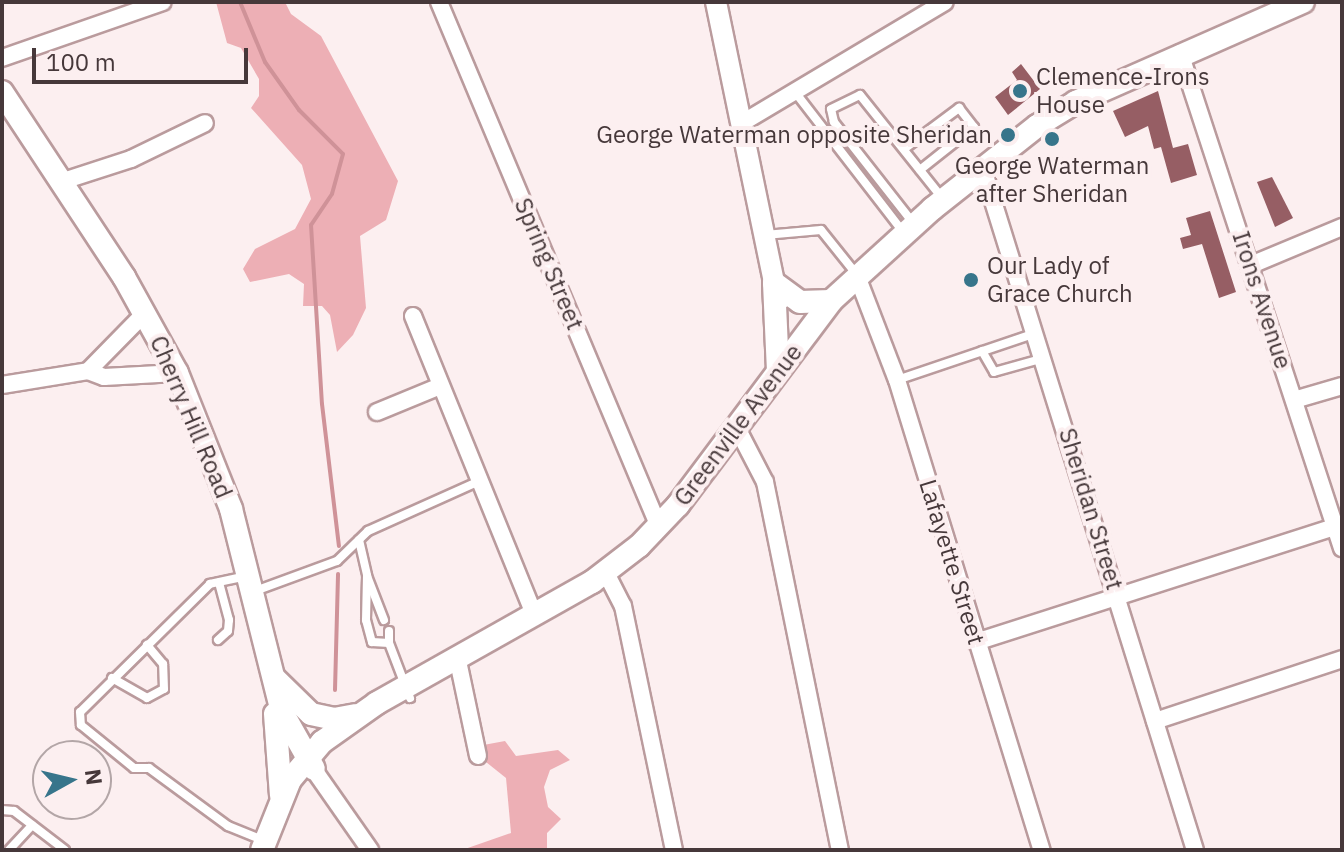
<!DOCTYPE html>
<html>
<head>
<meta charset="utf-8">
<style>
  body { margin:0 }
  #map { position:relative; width:1344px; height:852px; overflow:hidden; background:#fceff0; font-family:"IBM Plex Sans",sans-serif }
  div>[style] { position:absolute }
  .forest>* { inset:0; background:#edafb5 }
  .stream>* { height:4px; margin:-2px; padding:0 2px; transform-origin:2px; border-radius:2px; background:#cf9298 }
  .building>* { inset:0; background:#965e64 }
  .roads { filter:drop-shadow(2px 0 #ba9b9d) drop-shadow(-2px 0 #ba9b9d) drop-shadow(0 2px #ba9b9d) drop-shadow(0 -2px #ba9b9d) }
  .service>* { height:8px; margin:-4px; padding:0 4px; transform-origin:4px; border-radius:4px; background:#fff }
  .minor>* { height:16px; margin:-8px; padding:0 8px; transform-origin:8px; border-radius:8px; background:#fff }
  .tertiary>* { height:20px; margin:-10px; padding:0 10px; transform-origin:10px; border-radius:10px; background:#fff }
  .secondary>* { height:22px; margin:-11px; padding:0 11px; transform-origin:11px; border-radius:11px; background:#fff }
  .dots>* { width:22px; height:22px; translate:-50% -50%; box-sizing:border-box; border:4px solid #fceff0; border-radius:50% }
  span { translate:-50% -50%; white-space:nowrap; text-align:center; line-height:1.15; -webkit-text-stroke:8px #fceff0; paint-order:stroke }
  .poi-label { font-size:24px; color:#46383a }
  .left { translate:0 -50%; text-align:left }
  .right { translate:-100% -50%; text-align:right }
  .street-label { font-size:24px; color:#46383a }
  .frame { position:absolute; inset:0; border:4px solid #46383a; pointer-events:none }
  .north { position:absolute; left:32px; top:740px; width:80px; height:80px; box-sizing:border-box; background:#fceff0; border:2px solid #b3a6a7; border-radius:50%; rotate:82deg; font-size:22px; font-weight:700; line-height:32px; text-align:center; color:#46383a }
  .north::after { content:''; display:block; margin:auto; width:28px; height:36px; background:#37758b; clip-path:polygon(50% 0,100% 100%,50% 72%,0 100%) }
  .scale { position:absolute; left:32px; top:48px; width:216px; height:36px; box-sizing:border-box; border:4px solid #46383a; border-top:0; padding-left:10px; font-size:24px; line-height:28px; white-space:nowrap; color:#46383a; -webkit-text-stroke:6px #fceff0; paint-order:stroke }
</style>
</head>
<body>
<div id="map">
  <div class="forest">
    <div style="clip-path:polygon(216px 2px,285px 2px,291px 14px,321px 36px,398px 181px,386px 220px,360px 236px,366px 308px,353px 335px,337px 352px,330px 315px,322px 306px,303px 306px,304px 284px,289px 274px,250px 282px,243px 269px,255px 249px,295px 229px,311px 199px,302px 165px,251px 108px,259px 96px,259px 79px,241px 48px,227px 43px)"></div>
    <div style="clip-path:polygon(505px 741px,516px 756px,558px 750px,570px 760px,550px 770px,544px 787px,548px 807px,561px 819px,547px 833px,547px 850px,462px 850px,511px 833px,506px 778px,481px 758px,478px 746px)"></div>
  </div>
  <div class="stream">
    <div style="left:240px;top:2px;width:65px;rotate:67.4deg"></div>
    <div style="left:265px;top:62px;width:59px;rotate:54.7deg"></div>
    <div style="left:299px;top:110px;width:62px;rotate:45deg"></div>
    <div style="left:343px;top:154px;width:41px;rotate:105.4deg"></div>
    <div style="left:332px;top:194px;width:37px;rotate:124deg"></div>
    <div style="left:311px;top:225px;width:179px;rotate:86.5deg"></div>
    <div style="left:322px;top:404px;width:143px;rotate:83.2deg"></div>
    <div style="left:335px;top:690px;width:116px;rotate:-88.5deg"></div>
  </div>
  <div class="building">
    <div style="clip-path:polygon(1021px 64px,1040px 89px,1008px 115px,995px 97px,1017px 80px,1012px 72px)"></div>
    <div style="clip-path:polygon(1158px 91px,1173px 148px,1188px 144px,1197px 175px,1171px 183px,1161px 147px,1154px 149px,1148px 126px,1125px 137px,1113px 111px)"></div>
    <div style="clip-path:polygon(1272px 177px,1293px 218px,1275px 227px,1257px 182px)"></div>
    <div style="clip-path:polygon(1210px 211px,1236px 292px,1219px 298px,1202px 244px,1183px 249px,1180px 238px,1191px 235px,1186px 218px)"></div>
  </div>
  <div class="roads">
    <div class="service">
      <div style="left:795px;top:92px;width:178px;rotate:52.3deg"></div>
      <div style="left:904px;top:149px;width:69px;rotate:-36.7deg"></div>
      <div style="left:959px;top:108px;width:24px;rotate:52deg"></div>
      <div style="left:974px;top:127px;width:69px;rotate:141.5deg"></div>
      <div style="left:914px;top:224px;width:130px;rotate:-128.1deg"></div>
      <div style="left:834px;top:122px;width:13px;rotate:-103deg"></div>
      <div style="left:831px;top:109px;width:32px;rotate:-26deg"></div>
      <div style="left:860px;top:95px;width:133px;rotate:51.4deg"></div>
      <div style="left:765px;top:235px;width:56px;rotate:-5.1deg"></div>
      <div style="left:821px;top:230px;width:58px;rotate:51.3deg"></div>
      <div style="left:982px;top:351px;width:24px;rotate:60deg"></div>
      <div style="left:994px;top:372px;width:52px;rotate:-15.6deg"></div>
      <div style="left:897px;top:380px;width:147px;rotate:-18.7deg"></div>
      <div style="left:359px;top:540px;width:37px;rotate:77deg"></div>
      <div style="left:247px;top:576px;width:38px;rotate:168deg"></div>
      <div style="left:210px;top:584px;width:182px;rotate:135.4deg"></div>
      <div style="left:80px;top:712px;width:13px;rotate:86deg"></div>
      <div style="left:81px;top:725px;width:68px;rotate:39.1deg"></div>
      <div style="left:134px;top:768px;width:15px"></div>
      <div style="left:149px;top:768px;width:98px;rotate:36.3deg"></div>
      <div style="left:228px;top:826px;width:40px;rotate:22deg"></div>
      <div style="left:255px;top:591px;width:87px;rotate:-20.1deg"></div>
      <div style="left:337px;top:561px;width:43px;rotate:-44.1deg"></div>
      <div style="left:368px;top:531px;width:120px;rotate:-24.2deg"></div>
      <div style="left:384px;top:620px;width:47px;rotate:-111.1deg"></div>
      <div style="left:367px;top:576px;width:44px;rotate:91.3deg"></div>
      <div style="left:366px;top:620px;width:23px;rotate:75deg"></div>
      <div style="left:372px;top:642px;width:17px;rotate:3deg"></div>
      <div style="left:389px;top:643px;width:12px;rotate:-90deg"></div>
      <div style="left:218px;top:640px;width:13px;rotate:-42deg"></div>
      <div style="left:228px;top:631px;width:11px;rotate:-85deg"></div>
      <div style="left:229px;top:620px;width:39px;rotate:-105deg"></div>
      <div style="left:389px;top:643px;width:59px;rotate:69.1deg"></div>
      <div style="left:112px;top:678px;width:40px;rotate:29.7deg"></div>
      <div style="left:147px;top:698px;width:19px;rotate:-28deg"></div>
      <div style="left:164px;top:689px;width:25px;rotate:-92deg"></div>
      <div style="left:163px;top:664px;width:25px;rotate:-130deg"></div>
      <div style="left:2px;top:810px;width:12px;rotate:5deg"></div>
      <div style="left:14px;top:811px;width:64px;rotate:37.4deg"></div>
      <div style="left:9px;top:850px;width:34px;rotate:-47deg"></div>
    </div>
    <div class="minor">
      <div style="left:439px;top:2px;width:569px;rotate:67.26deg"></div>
      <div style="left:1180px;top:53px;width:521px;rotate:71.88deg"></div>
      <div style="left:2px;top:58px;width:170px;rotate:-19.2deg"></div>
      <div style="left:742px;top:123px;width:236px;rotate:-30.8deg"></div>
      <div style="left:983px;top:169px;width:713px;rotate:72.71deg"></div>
      <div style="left:60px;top:182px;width:75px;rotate:-17.9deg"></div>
      <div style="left:131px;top:159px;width:82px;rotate:-25.9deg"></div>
      <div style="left:1251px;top:265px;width:99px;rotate:-22.7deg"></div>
      <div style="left:857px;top:276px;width:111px;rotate:69deg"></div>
      <div style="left:897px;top:380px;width:492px;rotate:72.9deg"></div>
      <div style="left:413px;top:316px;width:324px;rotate:67.9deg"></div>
      <div style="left:88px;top:371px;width:81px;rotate:-45.5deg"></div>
      <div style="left:2px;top:385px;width:87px;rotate:-9.2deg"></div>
      <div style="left:88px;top:371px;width:17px;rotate:21deg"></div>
      <div style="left:104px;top:377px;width:73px;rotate:-3.1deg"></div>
      <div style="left:1294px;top:400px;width:50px;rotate:-16.3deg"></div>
      <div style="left:377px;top:412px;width:68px;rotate:-22.4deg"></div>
      <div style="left:737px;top:428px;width:61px;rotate:62.6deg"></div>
      <div style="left:765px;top:482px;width:376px;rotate:78.5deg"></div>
      <div style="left:606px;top:573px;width:37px;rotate:63deg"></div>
      <div style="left:623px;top:606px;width:249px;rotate:78.2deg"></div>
      <div style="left:976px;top:642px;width:377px;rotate:-17.8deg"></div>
      <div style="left:458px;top:661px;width:97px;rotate:78.1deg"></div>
      <div style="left:1155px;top:721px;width:197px;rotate:-18.3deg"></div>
      <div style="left:314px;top:770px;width:98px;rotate:55deg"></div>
    </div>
    <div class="tertiary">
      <div style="left:716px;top:2px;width:287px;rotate:78.3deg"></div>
      <div style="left:774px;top:283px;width:17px;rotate:62deg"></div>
    </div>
    <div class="secondary">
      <div style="left:2px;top:92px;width:222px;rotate:56.6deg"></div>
      <div style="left:124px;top:277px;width:110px;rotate:61.1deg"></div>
      <div style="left:177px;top:373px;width:146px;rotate:68.3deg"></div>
      <div style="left:231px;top:509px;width:209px;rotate:75.9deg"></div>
      <div style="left:282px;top:712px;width:65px;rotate:60.7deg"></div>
      <div style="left:774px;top:283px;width:87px;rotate:87.4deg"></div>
      <div style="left:774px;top:283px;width:32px;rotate:36deg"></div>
      <div style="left:800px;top:302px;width:31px;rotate:-2deg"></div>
      <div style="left:275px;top:679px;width:50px;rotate:44.2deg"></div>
      <div style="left:311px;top:714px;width:24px;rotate:12deg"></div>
      <div style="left:334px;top:719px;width:22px;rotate:-10deg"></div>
      <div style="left:275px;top:714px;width:81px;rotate:85.8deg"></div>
      <div style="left:262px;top:850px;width:75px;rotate:-68.2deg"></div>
      <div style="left:290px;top:780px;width:50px;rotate:-49.9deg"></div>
      <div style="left:322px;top:742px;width:67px;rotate:-35.3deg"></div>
      <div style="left:377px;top:703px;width:247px;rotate:-29.4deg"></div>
      <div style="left:592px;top:582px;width:59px;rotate:-37.5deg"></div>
      <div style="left:639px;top:546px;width:57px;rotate:-46.4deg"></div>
      <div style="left:678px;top:505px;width:255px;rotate:-53.1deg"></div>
      <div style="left:831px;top:301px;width:137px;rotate:-42.3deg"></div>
      <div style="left:932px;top:209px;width:134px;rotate:-38.3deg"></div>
      <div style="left:1037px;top:126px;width:46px;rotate:-31.6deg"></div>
      <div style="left:1076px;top:102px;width:248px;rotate:-23.8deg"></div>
    </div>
  </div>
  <div class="dots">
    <div style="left:1020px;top:91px;background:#37758b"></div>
    <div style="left:1008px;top:135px;background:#37758b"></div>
    <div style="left:1052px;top:139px;background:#37758b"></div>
    <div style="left:971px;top:280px;background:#37758b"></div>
  </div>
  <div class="poi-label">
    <span class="left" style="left:1036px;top:91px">Clemence-Irons<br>House</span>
    <span class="right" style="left:992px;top:135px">George Waterman opposite Sheridan</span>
    <span style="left:1052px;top:180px">George Waterman<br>after Sheridan</span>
    <span class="left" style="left:987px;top:280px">Our Lady of<br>Grace Church</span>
  </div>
  <div class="street-label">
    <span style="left:549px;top:264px;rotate:67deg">Spring Street</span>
    <span style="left:1262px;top:300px;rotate:72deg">Irons Avenue</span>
    <span style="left:191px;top:417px;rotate:67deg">Cherry Hill Road</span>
    <span style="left:738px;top:425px;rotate:-53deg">Greenville Avenue</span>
    <span style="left:1091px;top:509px;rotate:73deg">Sheridan Street</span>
    <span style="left:952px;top:562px;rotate:73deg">Lafayette Street</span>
  </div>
  <div class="frame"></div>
  <div class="north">N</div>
  <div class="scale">100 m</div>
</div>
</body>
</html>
